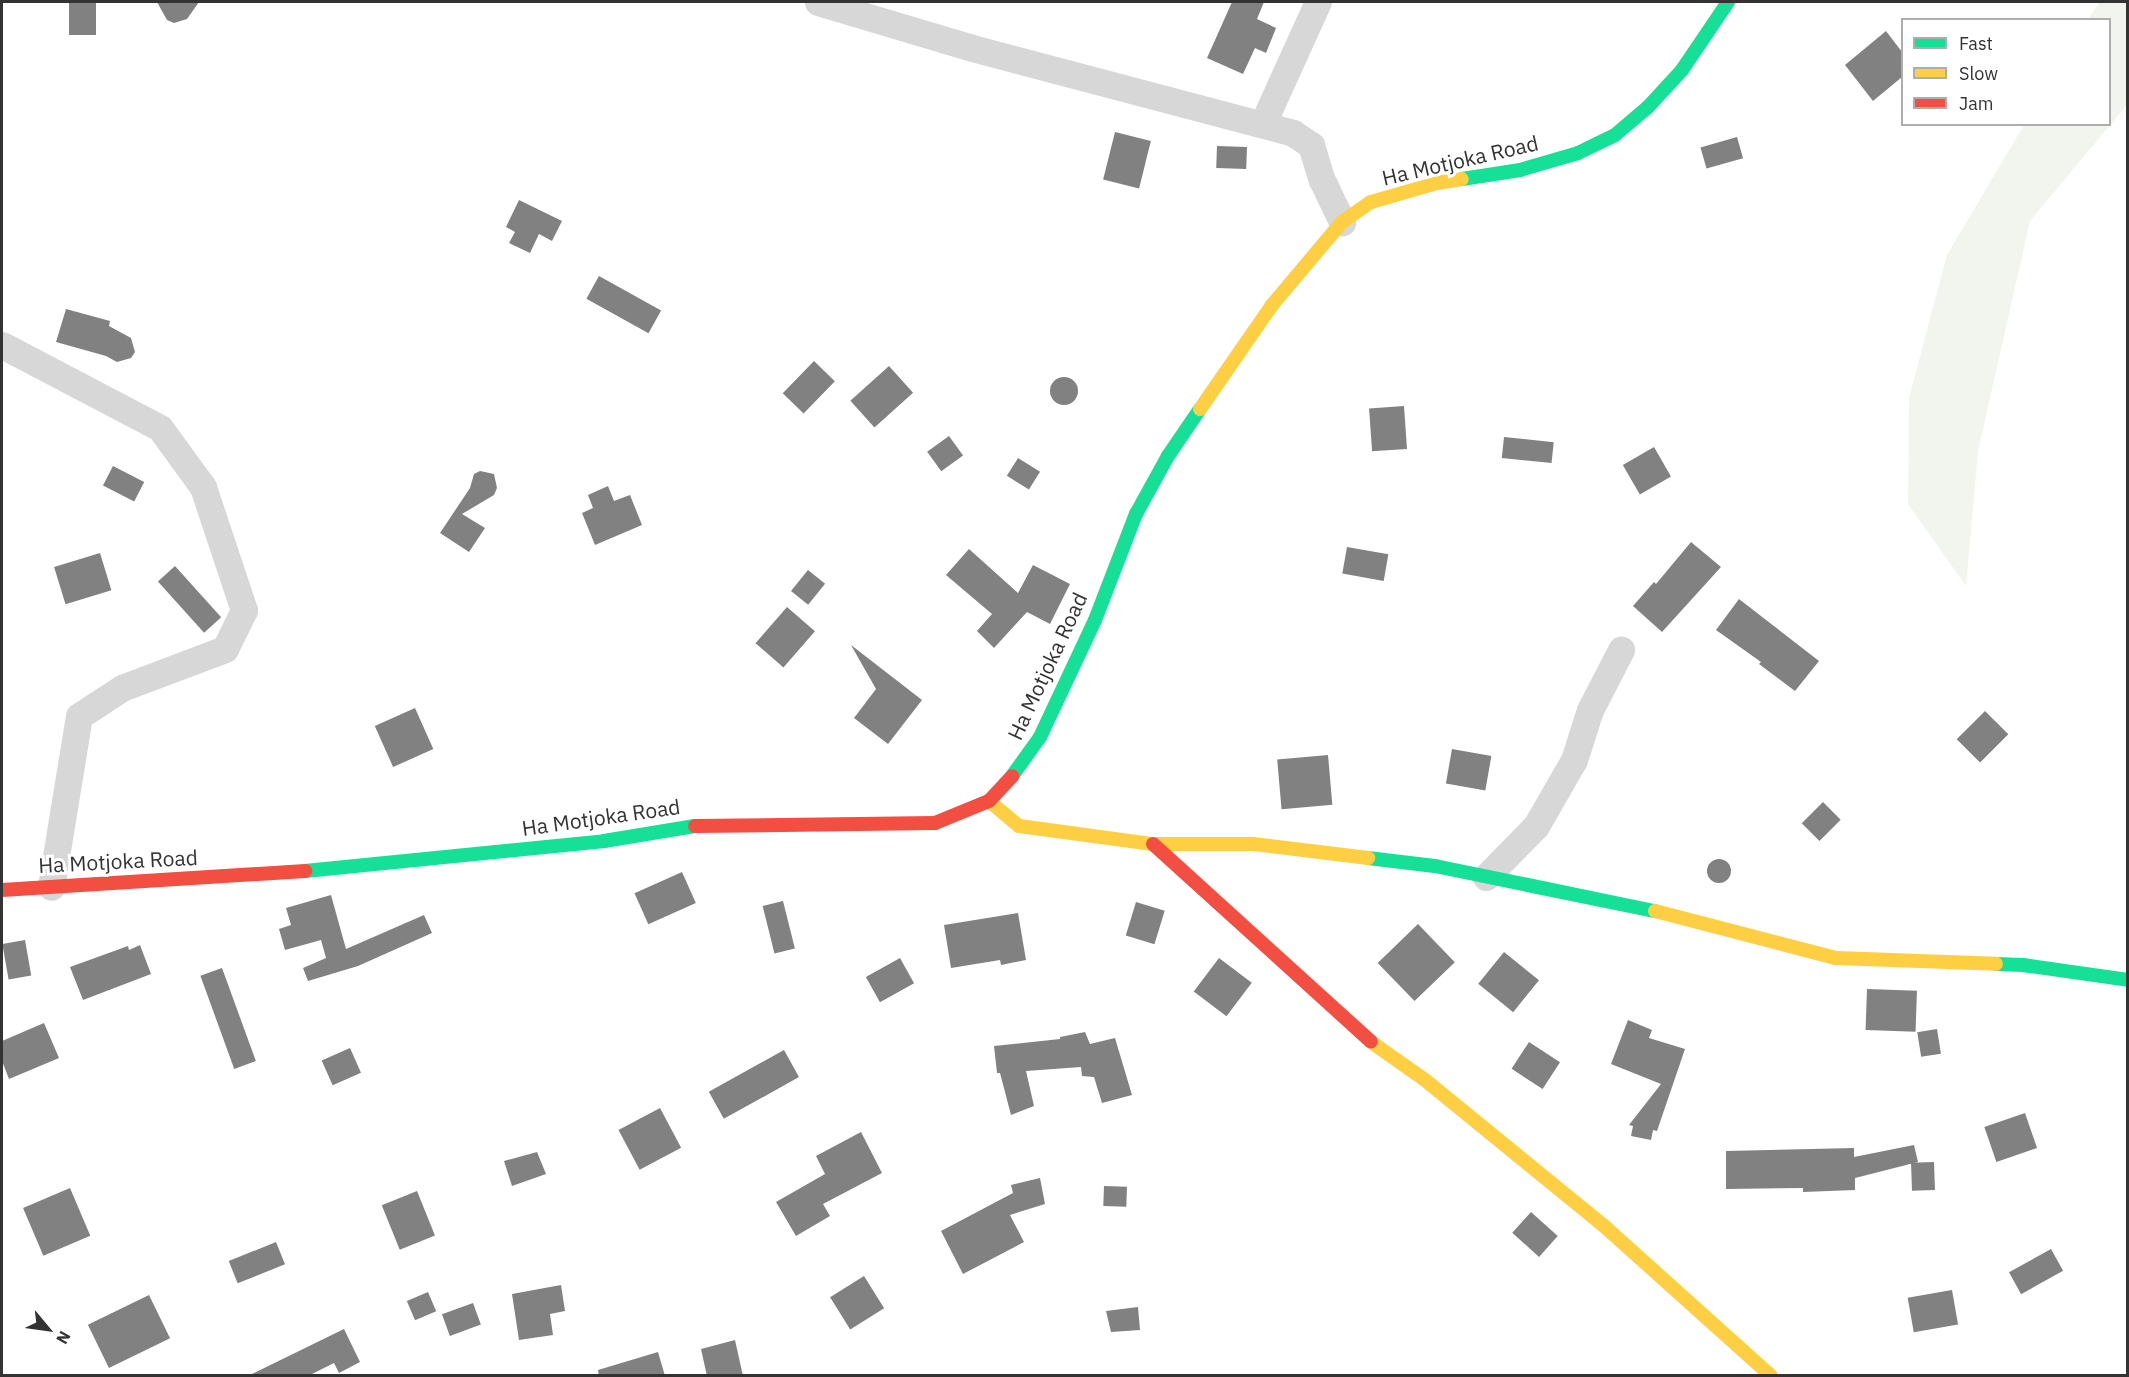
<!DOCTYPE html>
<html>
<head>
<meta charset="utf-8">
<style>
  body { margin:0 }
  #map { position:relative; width:2129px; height:1377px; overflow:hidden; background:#fff; font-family:"IBM Plex Sans",sans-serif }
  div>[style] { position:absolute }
  .green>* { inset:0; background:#f1f5ed }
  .building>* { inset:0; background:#818181; transform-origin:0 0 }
  .round { border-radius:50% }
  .street>* { height:27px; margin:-13.5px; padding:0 13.5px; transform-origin:13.5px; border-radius:13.5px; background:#d7d7d7 }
  .fast>* { height:14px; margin:-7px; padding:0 7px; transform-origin:7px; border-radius:7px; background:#16e098 }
  .slow>* { height:14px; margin:-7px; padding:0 7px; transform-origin:7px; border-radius:7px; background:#ffcf43 }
  .jam>* { height:14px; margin:-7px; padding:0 7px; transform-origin:7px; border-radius:7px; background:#f24e42 }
  span { translate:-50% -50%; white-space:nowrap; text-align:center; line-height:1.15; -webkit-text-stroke:6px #fff; paint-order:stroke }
  .street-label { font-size:21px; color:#333 }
  .frame { position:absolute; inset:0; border:3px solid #333; pointer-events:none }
  .legend { position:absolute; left:1901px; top:18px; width:210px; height:108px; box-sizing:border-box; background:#fff; border:2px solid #adadad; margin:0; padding:8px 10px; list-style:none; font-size:18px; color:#333 }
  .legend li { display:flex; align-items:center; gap:12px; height:30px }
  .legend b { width:30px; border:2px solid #adadad }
  .north { position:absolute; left:18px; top:1299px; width:60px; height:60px; -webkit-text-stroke:4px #fff; paint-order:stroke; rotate:119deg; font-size:16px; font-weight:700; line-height:24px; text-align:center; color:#333 }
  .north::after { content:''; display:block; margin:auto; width:21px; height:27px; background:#333; clip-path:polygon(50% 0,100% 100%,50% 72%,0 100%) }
</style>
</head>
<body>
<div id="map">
  <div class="green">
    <div style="clip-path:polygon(2100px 2px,2127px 2px,2127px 105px,2030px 221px,1978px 451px,1966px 586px,1908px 504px,1909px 398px,1947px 255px,2024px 125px,2110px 124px,2110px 20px,2088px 19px)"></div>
  </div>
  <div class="building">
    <div style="left:69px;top:2px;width:27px;height:33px"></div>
    <div style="clip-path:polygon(157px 2px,199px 2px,187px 19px,174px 23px,167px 20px)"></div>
    <div style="clip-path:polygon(1232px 2px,1264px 2px,1257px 19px,1276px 28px,1266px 53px,1255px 48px,1243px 74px,1207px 58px)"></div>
    <div style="clip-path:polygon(1886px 31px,1902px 52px,1902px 77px,1873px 101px,1845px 65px)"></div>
    <div style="left:1115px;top:132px;width:37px;height:49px;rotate:14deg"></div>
    <div style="left:1737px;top:137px;width:22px;height:38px;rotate:74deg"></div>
    <div style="left:1217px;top:146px;width:30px;height:22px;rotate:2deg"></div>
    <div style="clip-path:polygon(519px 200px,562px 221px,552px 241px,539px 234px,530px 253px,509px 243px,515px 232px,506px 227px)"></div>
    <div style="left:599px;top:276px;width:71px;height:26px;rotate:29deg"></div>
    <div style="clip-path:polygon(66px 309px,110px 321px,109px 326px,131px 338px,135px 352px,131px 358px,117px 362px,106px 356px,56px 342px)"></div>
    <div style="left:814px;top:361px;width:29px;height:45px;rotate:44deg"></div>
    <div style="left:889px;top:366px;width:36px;height:52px;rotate:48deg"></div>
    <div class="round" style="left:1050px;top:377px;width:28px;height:28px"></div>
    <div style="left:1404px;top:406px;width:43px;height:35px;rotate:86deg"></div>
    <div style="left:949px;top:436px;width:24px;height:27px;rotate:54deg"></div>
    <div style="left:1504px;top:437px;width:50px;height:21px;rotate:6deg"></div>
    <div style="left:1654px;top:447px;width:34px;height:36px;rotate:60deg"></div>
    <div style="left:1018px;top:458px;width:26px;height:21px;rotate:32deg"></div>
    <div style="left:113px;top:466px;width:35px;height:22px;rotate:27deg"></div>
    <div style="clip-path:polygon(480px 471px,494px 474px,497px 488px,494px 495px,462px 514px,485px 528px,469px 552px,440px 533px,470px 488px,474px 474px)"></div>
    <div style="clip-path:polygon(608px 486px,614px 501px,630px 495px,642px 525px,595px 545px,582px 513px,593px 508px,588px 495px)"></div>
    <div style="clip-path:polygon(1691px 542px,1721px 567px,1662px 632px,1633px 606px,1654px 582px,1656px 584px)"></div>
    <div style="left:1347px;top:547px;width:42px;height:27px;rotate:10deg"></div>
    <div style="clip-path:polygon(969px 549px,1018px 593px,1033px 565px,1070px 584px,1050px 624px,1027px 612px,994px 648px,977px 631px,992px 614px,946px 575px)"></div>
    <div style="left:100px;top:553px;width:39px;height:48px;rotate:73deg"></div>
    <div style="left:175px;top:566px;width:69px;height:23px;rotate:48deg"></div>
    <div style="left:808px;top:570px;width:22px;height:27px;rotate:39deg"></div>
    <div style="clip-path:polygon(1739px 599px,1819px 661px,1795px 691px,1759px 664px,1761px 662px,1716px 630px)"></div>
    <div style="left:787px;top:607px;width:37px;height:48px;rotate:41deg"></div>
    <div style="clip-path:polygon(851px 645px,922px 700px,888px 744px,854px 718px,876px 689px)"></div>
    <div style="left:415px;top:708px;width:45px;height:44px;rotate:66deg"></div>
    <div style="left:1985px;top:711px;width:33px;height:40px;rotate:45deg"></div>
    <div style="left:1452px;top:749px;width:40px;height:35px;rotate:10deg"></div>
    <div style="left:1328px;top:755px;width:50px;height:51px;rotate:85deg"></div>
    <div style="left:1823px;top:802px;width:25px;height:30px;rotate:45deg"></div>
    <div class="round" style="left:1707px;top:859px;width:24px;height:24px"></div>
    <div style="left:682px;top:872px;width:34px;height:52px;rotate:66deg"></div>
    <div style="clip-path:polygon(331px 895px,346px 949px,424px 915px,432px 933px,358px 966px,308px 981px,303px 968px,326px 958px,321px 940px,285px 950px,279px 929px,291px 925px,286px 908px)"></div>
    <div style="left:783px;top:901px;width:49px;height:21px;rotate:76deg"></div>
    <div style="left:1136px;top:902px;width:30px;height:35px;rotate:17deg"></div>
    <div style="clip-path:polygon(1018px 913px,1026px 960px,1001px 965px,1000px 960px,951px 968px,944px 925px)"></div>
    <div style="left:1418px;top:924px;width:53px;height:56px;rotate:46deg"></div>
    <div style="left:25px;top:940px;width:36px;height:23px;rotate:80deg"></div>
    <div style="clip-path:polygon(140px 945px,151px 974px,83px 1000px,70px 967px,128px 946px,129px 950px)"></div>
    <div style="left:1504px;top:952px;width:45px;height:41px;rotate:39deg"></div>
    <div style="left:900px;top:958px;width:29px;height:39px;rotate:61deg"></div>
    <div style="left:1219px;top:958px;width:41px;height:42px;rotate:37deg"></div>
    <div style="left:222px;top:968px;width:99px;height:23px;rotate:70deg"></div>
    <div style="left:1867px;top:989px;width:50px;height:41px;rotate:2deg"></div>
    <div style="clip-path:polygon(1628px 1020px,1652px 1030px,1649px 1038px,1685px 1049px,1657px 1131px,1653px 1130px,1651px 1140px,1631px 1136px,1633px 1126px,1629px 1125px,1661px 1084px,1611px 1064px)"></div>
    <div style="clip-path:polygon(44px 1023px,59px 1058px,9px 1079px,2px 1061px,2px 1041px)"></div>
    <div style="left:1937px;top:1029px;width:25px;height:20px;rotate:81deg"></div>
    <div style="clip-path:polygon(1085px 1032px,1090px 1044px,1115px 1038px,1132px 1095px,1102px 1103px,1094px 1077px,1082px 1076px,1081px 1067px,1026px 1071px,1034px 1106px,1011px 1115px,1000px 1073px,997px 1073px,994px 1046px,1060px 1039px,1060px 1037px)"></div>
    <div style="left:1529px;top:1042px;width:37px;height:32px;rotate:33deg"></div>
    <div style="left:350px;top:1048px;width:27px;height:31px;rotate:66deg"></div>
    <div style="left:784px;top:1050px;width:31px;height:86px;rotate:61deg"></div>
    <div style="left:660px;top:1108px;width:45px;height:47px;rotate:62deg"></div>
    <div style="left:2025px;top:1113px;width:37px;height:43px;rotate:71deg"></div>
    <div style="clip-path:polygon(861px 1132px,882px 1173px,823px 1204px,830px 1216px,796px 1236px,776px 1202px,825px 1174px,816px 1156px)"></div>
    <div style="clip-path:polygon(1914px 1145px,1918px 1162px,1855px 1178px,1855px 1190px,1803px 1192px,1803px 1188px,1726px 1189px,1726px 1151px,1854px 1148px,1854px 1157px)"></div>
    <div style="clip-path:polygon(537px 1152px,546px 1174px,512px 1186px,504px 1161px)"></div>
    <div style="left:1934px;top:1162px;width:28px;height:23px;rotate:88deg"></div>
    <div style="clip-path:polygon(1040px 1178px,1045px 1204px,1010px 1215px,1024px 1242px,963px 1274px,941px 1231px,1013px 1193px,1011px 1185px)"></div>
    <div style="left:1104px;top:1186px;width:23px;height:20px;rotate:2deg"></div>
    <div style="left:70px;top:1188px;width:52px;height:51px;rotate:67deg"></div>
    <div style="left:417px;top:1191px;width:48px;height:38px;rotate:68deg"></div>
    <div style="left:1531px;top:1212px;width:36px;height:28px;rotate:42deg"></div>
    <div style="left:276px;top:1242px;width:24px;height:51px;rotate:68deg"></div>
    <div style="left:2051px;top:1249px;width:25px;height:48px;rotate:61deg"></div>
    <div style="left:864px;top:1276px;width:38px;height:40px;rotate:58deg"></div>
    <div style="clip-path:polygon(561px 1285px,565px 1311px,550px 1314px,553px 1335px,519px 1340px,512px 1294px)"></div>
    <div style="left:1952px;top:1290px;width:35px;height:45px;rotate:80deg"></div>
    <div style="left:428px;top:1292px;width:21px;height:23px;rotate:67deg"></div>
    <div style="left:149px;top:1295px;width:48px;height:68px;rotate:64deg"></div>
    <div style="left:473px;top:1303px;width:23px;height:33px;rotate:70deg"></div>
    <div style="clip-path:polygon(1138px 1307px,1140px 1330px,1111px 1332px,1106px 1311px)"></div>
    <div style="clip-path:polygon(344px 1329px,360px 1362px,339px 1373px,334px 1363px,308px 1376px,248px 1376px)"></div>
    <div style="clip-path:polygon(735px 1340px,743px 1376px,707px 1376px,701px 1349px)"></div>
    <div style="clip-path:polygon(658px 1352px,665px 1376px,599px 1376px,598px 1370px)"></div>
  </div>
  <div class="street">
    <div style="left:818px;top:2px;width:161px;rotate:16.6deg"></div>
    <div style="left:972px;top:48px;width:332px;rotate:14.8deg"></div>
    <div style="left:1293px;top:133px;width:22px;rotate:34deg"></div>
    <div style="left:1311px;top:145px;width:37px;rotate:73deg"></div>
    <div style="left:1322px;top:180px;width:47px;rotate:64.5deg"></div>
    <div style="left:1263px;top:123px;width:133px;rotate:-65.6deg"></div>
    <div style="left:2px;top:345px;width:178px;rotate:27.7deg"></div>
    <div style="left:160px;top:428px;width:73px;rotate:53.9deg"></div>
    <div style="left:203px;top:487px;width:130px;rotate:71.6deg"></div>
    <div style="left:244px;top:610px;width:43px;rotate:116deg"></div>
    <div style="left:225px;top:649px;width:110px;rotate:159.3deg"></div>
    <div style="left:122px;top:688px;width:51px;rotate:146.9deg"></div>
    <div style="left:79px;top:716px;width:173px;rotate:99.3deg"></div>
    <div style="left:1486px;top:877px;width:71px;rotate:-45.6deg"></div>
    <div style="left:1536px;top:826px;width:76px;rotate:-60.1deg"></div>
    <div style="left:1574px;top:760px;width:52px;rotate:-72.3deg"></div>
    <div style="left:1590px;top:710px;width:68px;rotate:-62.7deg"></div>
  </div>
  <div class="fast">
    <div style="left:1462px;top:179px;width:59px;rotate:-8.8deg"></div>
    <div style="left:1520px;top:170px;width:60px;rotate:-16.3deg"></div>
    <div style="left:1578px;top:153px;width:41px;rotate:-25.9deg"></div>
    <div style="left:1615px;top:135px;width:43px;rotate:-40.3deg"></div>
    <div style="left:1648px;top:107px;width:50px;rotate:-47.4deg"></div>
    <div style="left:1682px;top:70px;width:82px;rotate:-55.9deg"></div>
    <div style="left:1012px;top:776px;width:48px;rotate:-54.3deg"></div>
    <div style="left:1040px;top:737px;width:129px;rotate:-64.8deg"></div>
    <div style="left:1095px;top:620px;width:114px;rotate:-68.9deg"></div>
    <div style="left:1136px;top:514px;width:66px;rotate:-61.1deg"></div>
    <div style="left:1168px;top:456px;width:57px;rotate:-55.8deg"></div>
    <div style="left:1368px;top:858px;width:67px;rotate:6.8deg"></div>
    <div style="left:1435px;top:866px;width:225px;rotate:11.6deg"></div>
    <div style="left:305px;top:871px;width:301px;rotate:-5.7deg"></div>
    <div style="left:604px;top:841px;width:92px;rotate:-9.4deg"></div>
    <div style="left:1996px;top:964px;width:27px;rotate:2deg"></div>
    <div style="left:2023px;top:965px;width:106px;rotate:8.1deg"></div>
  </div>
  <div class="slow">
    <div style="left:1200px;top:409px;width:126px;rotate:-55.3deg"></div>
    <div style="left:1272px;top:305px;width:109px;rotate:-49.9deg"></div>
    <div style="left:1342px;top:222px;width:35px;rotate:-35deg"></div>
    <div style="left:1371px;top:202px;width:69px;rotate:-16.1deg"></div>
    <div style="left:1437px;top:183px;width:25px;rotate:-9deg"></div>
    <div style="left:989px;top:801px;width:39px;rotate:40deg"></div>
    <div style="left:1019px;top:826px;width:135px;rotate:7.7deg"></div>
    <div style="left:1153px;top:844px;width:100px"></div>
    <div style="left:1253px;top:844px;width:116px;rotate:6.9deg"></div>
    <div style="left:1655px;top:911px;width:187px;rotate:14.6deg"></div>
    <div style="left:1836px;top:958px;width:160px;rotate:2.1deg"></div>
    <div style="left:1371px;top:1042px;width:66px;rotate:35.1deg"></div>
    <div style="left:1425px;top:1080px;width:231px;rotate:39.2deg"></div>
    <div style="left:1604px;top:1226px;width:224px;rotate:41.9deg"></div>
  </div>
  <div class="jam">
    <div style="left:695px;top:826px;width:240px;rotate:-0.7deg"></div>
    <div style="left:935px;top:823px;width:58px;rotate:-22.2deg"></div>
    <div style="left:989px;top:801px;width:34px;rotate:-47deg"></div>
    <div style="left:1153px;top:844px;width:294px;rotate:42.2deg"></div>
    <div style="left:2px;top:890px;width:304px;rotate:-3.6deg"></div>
  </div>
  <div class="street-label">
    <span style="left:1460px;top:160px;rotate:-13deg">Ha Motjoka Road</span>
    <span style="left:1047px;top:666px;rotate:-65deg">Ha Motjoka Road</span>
    <span style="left:601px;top:817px;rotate:-8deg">Ha Motjoka Road</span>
    <span style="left:118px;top:861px;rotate:-3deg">Ha Motjoka Road</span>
  </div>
  <div class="frame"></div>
  <ul class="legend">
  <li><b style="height:8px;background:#16e098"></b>Fast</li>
  <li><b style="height:8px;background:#ffcf43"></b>Slow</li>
  <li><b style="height:8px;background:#f24e42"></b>Jam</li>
  </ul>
  <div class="north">N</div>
</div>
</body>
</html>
